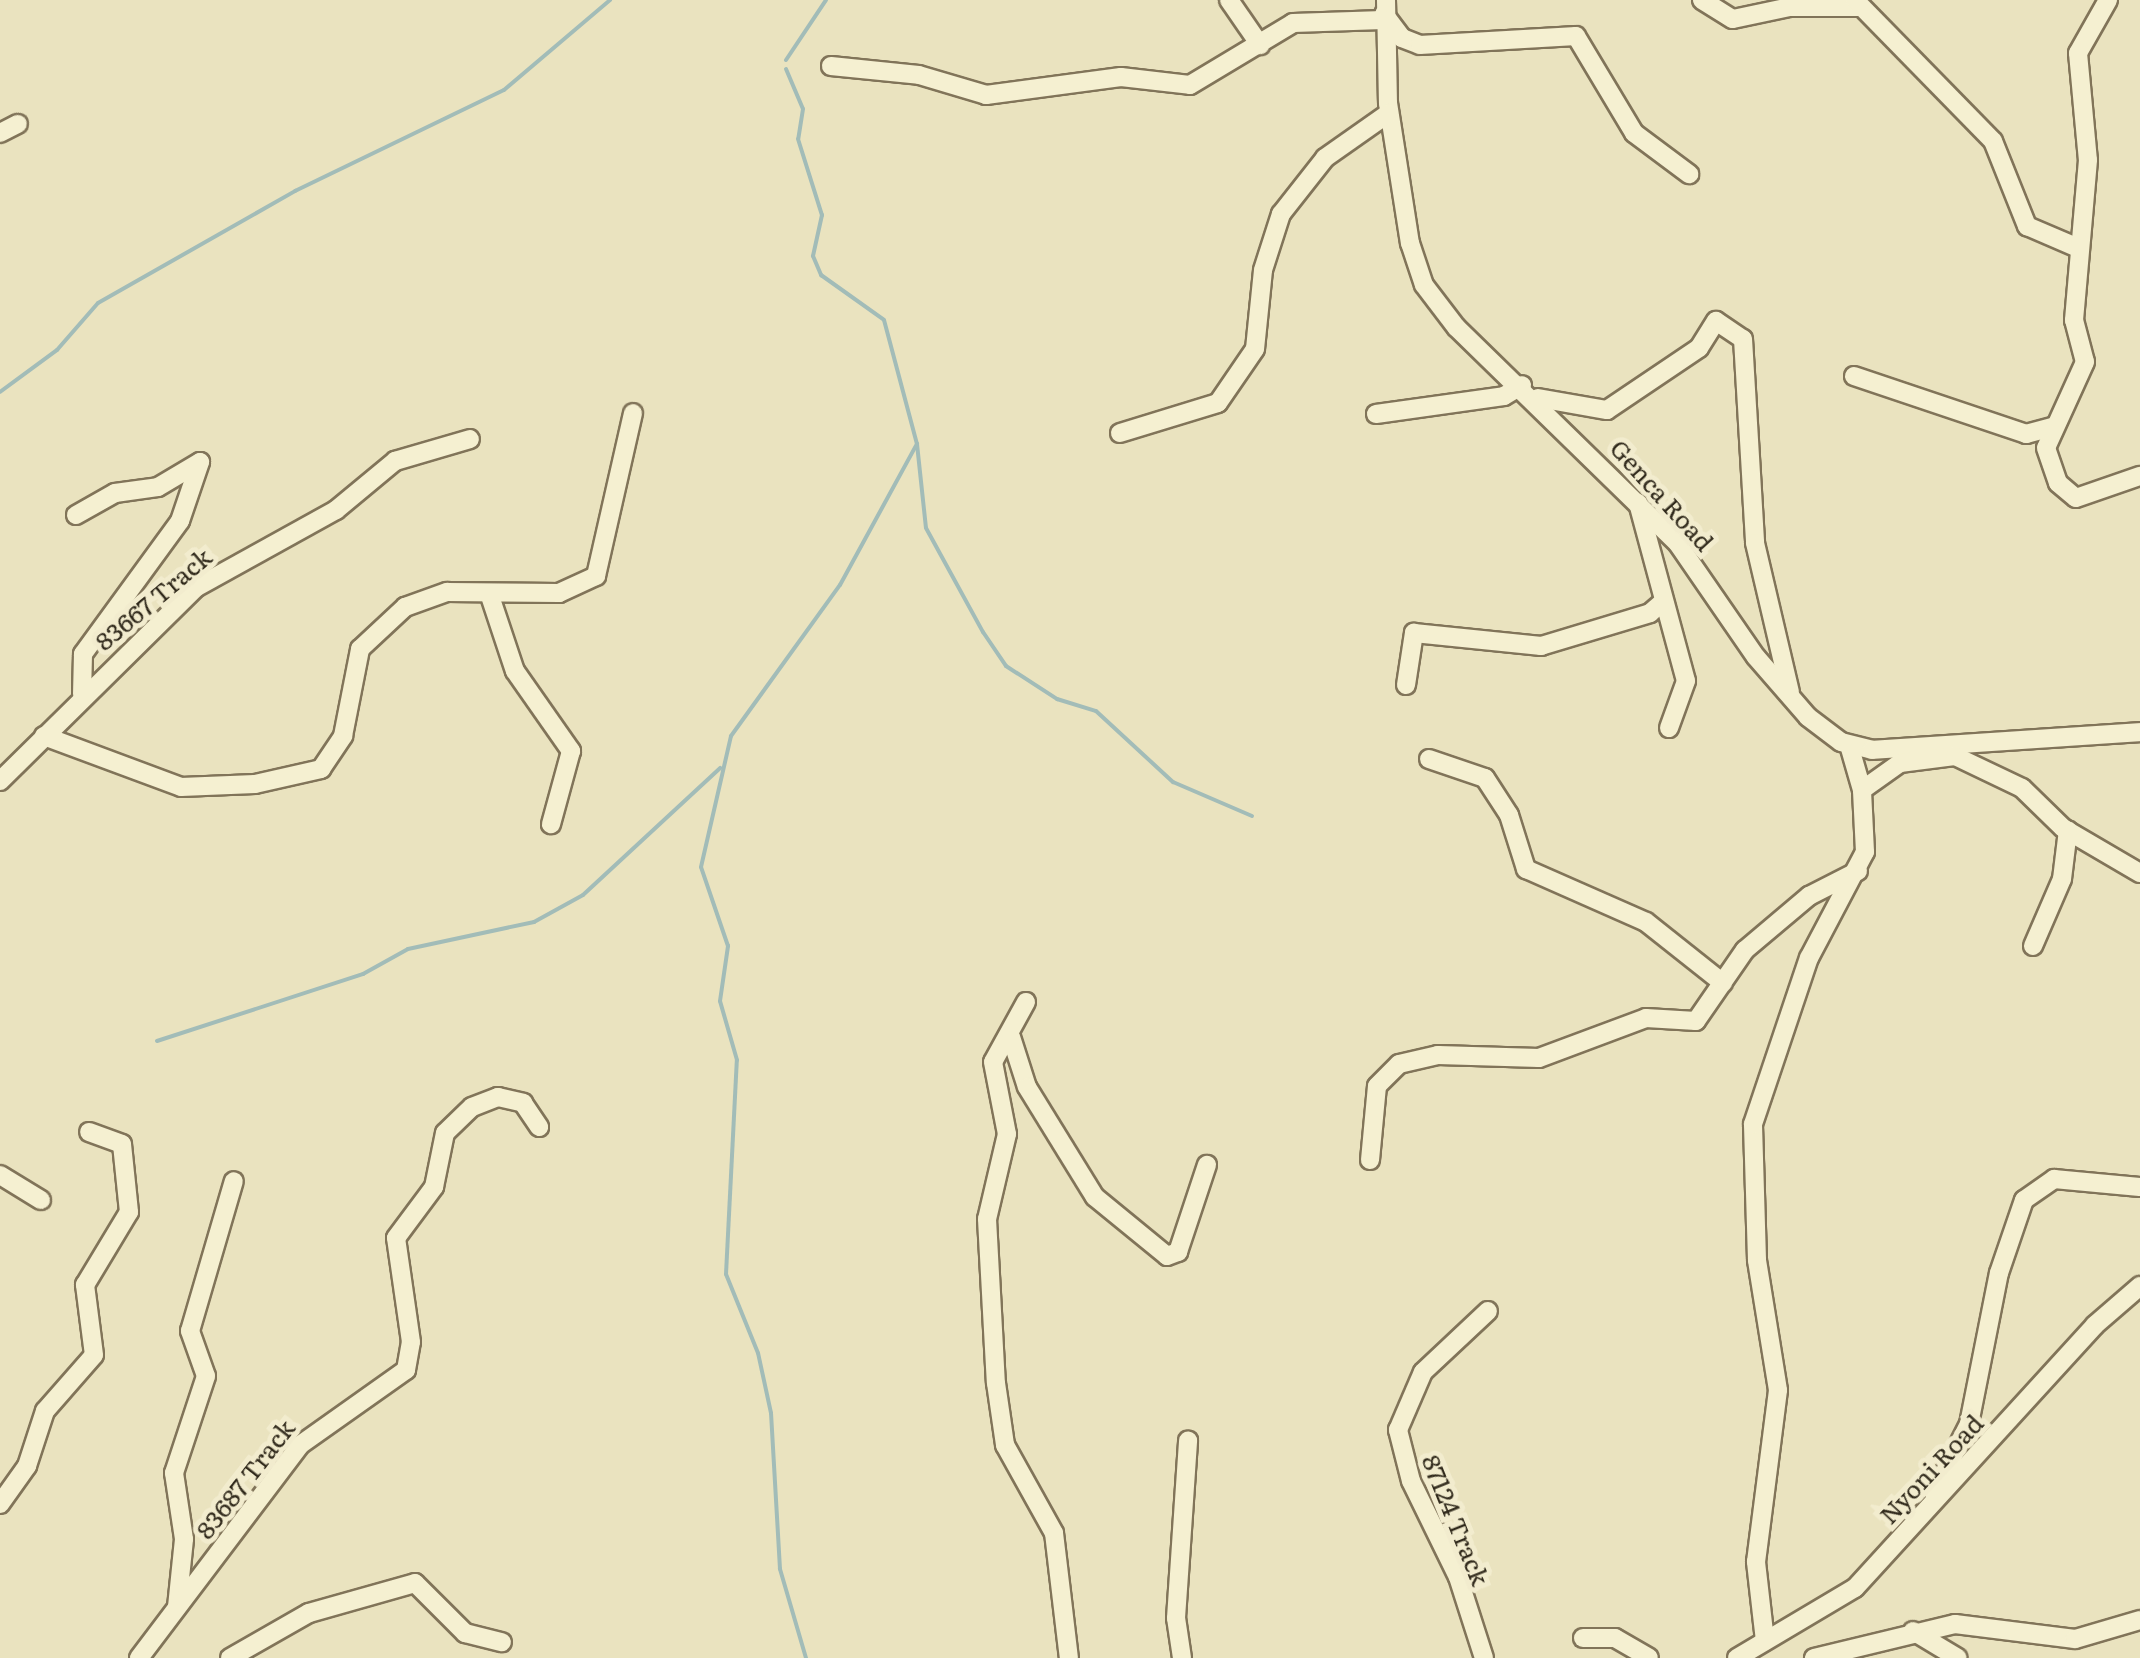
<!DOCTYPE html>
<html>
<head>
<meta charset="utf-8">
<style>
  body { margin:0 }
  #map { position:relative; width:2140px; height:1658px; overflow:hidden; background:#eae3bf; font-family:Literata,serif }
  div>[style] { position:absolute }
  .stream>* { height:4px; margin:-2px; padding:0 2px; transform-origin:2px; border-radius:2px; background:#a2bcb8 }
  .roads { filter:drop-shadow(2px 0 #817459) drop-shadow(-2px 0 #817459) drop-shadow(0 2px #817459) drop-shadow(0 -2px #817459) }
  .minor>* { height:18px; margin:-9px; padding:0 9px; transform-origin:9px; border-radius:9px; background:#f5f0d1 }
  span { translate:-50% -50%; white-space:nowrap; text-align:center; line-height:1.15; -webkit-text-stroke:10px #f2ecce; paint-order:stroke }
  .street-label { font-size:25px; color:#312a1c }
</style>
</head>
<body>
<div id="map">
  <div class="stream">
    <div style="left:786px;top:60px;width:72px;rotate:-56.3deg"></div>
    <div style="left:786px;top:69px;width:43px;rotate:67deg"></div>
    <div style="left:803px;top:109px;width:30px;rotate:99deg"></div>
    <div style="left:798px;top:139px;width:80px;rotate:72.5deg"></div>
    <div style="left:822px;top:215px;width:42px;rotate:102.4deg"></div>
    <div style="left:813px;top:256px;width:21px;rotate:67deg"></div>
    <div style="left:821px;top:275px;width:77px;rotate:35.5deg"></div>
    <div style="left:884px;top:320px;width:128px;rotate:75.1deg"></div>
    <div style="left:917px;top:444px;width:84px;rotate:83.9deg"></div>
    <div style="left:926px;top:528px;width:119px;rotate:61.3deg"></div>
    <div style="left:983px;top:632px;width:41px;rotate:55.9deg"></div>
    <div style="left:1006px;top:666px;width:61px;rotate:32.9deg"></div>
    <div style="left:1057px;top:699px;width:41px;rotate:17.1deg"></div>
    <div style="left:1096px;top:711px;width:105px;rotate:42.7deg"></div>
    <div style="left:1173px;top:782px;width:86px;rotate:23.3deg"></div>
    <div style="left:0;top:392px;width:71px;rotate:-36.4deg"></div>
    <div style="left:57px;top:350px;width:62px;rotate:-48.9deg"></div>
    <div style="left:98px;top:303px;width:227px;rotate:-29.6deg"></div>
    <div style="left:295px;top:191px;width:232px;rotate:-25.8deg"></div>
    <div style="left:504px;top:90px;width:139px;rotate:-40.3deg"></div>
    <div style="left:157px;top:1041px;width:217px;rotate:-18deg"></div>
    <div style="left:363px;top:974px;width:51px;rotate:-29.1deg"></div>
    <div style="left:408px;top:949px;width:129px;rotate:-12.1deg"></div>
    <div style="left:534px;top:922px;width:56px;rotate:-28.9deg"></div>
    <div style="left:583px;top:895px;width:187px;rotate:-42.8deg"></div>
    <div style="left:806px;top:1658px;width:93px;rotate:-106.3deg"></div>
    <div style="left:780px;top:1569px;width:156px;rotate:-93.3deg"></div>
    <div style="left:771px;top:1413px;width:61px;rotate:-102.2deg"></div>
    <div style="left:758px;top:1353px;width:85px;rotate:-112.1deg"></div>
    <div style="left:726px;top:1274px;width:214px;rotate:-87.1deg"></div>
    <div style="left:737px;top:1060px;width:61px;rotate:-106.1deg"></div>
    <div style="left:720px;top:1001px;width:56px;rotate:-81.7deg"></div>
    <div style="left:728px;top:946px;width:83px;rotate:-108.9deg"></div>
    <div style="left:701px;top:867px;width:134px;rotate:-77.1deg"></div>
    <div style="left:731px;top:736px;width:186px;rotate:-54.2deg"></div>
    <div style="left:840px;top:585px;width:161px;rotate:-61.4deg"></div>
  </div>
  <div class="roads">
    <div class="minor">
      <div style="left:1229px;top:0;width:55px;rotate:55.4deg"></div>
      <div style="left:1386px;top:0;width:103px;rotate:88.9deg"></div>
      <div style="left:1388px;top:103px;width:142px;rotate:81.1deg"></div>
      <div style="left:1410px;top:243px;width:44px;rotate:71.6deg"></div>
      <div style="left:1424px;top:285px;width:53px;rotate:52.7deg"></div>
      <div style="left:1456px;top:327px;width:310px;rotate:44.3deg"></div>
      <div style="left:1678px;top:544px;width:137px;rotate:55.4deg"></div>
      <div style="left:1756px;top:657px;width:79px;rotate:49.1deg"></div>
      <div style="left:1808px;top:717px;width:41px;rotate:37.1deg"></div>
      <div style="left:1841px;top:742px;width:32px;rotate:14deg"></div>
      <div style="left:1872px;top:750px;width:269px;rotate:-3.8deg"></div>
      <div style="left:1702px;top:0;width:36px;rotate:32deg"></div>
      <div style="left:1733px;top:19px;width:58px;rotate:-11.9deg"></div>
      <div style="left:1790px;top:7px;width:68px"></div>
      <div style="left:1855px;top:0;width:197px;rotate:45.6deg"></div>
      <div style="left:1993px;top:141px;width:92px;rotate:68.2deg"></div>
      <div style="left:2027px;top:226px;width:53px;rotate:23.2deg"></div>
      <div style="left:2108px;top:0;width:61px;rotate:119.5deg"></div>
      <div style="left:2078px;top:53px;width:107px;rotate:84.7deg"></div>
      <div style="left:2088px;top:160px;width:161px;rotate:95deg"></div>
      <div style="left:2074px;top:320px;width:43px;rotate:75.3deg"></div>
      <div style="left:2085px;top:362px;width:94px;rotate:114.4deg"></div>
      <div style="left:2046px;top:448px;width:37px;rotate:71deg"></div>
      <div style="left:2058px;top:483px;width:23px;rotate:40deg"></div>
      <div style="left:2076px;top:498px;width:68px;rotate:-19deg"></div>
      <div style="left:1384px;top:14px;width:30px;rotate:53deg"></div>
      <div style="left:1402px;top:38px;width:19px;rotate:21deg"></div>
      <div style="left:1420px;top:45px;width:156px;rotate:-3.3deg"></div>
      <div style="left:1576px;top:36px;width:113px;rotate:59.1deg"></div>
      <div style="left:1634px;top:133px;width:69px;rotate:36.7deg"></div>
      <div style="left:831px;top:66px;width:88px;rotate:5.8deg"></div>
      <div style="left:919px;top:75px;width:70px;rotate:16.6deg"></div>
      <div style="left:986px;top:95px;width:136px;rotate:-7.6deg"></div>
      <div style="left:1121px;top:77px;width:69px;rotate:6.6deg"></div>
      <div style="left:1190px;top:85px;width:120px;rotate:-31deg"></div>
      <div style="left:1293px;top:23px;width:90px;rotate:-1.9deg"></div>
      <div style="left:0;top:133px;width:20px;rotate:-27deg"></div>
      <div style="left:1854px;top:376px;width:182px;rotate:18.6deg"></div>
      <div style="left:2026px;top:434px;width:27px;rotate:-15deg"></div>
      <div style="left:1538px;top:398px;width:70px;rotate:9.9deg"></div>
      <div style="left:1607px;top:410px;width:111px;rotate:-34deg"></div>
      <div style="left:1699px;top:348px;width:32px;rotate:-58deg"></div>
      <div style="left:1716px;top:321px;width:32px;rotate:34deg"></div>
      <div style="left:1743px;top:339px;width:204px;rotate:86.6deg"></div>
      <div style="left:1755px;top:543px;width:153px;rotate:76.8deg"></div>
      <div style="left:1376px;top:414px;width:129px;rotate:-8deg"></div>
      <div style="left:1504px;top:396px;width:21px;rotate:-31deg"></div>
      <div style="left:1120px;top:433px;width:102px;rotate:-17deg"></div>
      <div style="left:1218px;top:403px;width:65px;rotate:-55.6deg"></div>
      <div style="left:1255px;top:349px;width:79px;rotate:-84.2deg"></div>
      <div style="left:1263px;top:270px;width:59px;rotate:-72.2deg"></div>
      <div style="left:1281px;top:214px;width:71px;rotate:-51.8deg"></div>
      <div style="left:1325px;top:158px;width:78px;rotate:-35.1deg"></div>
      <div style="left:1638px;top:503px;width:184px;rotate:74.9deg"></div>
      <div style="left:1686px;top:681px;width:50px;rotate:109.9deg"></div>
      <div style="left:76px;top:515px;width:45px;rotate:-29.4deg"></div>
      <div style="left:115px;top:493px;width:43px;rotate:-7.9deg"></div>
      <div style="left:158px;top:487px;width:49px;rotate:-30.8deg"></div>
      <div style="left:200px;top:462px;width:62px;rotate:108.7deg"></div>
      <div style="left:180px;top:521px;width:165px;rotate:126.1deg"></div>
      <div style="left:83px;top:654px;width:40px;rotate:91.4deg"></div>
      <div style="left:489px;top:593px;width:82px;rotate:71.6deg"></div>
      <div style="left:515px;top:671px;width:98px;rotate:55deg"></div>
      <div style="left:571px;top:751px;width:76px;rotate:105.3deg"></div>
      <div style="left:1406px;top:685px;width:53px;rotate:-81.3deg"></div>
      <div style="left:1414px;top:633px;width:128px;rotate:5.8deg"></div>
      <div style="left:1541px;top:646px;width:114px;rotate:-16.8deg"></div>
      <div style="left:1650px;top:613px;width:18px;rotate:-41deg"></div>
      <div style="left:44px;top:736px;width:146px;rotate:20.4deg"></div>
      <div style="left:181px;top:787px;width:74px;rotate:-2.3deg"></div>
      <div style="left:255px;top:784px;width:68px;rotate:-12.8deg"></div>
      <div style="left:321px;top:769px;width:40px;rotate:-56deg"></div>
      <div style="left:343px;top:736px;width:89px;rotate:-78.9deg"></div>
      <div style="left:360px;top:649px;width:62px;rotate:-43deg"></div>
      <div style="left:405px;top:607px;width:45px;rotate:-19.7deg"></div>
      <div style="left:447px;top:592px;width:112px;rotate:0.5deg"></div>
      <div style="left:559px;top:593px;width:41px;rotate:-24.7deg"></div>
      <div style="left:596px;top:576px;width:167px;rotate:-77.2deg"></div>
      <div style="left:1429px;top:759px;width:59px;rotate:18.7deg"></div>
      <div style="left:1485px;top:778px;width:44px;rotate:57deg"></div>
      <div style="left:1509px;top:815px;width:57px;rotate:72.5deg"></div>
      <div style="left:1526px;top:869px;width:131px;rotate:23.8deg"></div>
      <div style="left:1646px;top:922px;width:98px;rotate:38.4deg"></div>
      <div style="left:0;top:781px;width:276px;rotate:-44.6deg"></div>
      <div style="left:197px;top:587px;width:159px;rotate:-29deg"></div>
      <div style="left:336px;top:510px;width:77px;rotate:-39.7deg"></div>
      <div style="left:395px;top:461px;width:78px;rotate:-16.3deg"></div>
      <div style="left:1862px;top:790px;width:47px;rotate:-35.4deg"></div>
      <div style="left:1900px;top:763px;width:55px;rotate:-7.3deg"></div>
      <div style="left:1955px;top:756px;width:74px;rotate:25.5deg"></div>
      <div style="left:2022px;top:788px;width:57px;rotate:44.3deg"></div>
      <div style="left:2063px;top:828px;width:89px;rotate:30.3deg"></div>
      <div style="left:2033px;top:946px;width:73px;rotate:-66.6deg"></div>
      <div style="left:2062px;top:879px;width:49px;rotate:-83deg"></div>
      <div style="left:1026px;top:1002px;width:68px;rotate:118.8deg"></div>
      <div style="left:993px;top:1062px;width:73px;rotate:79deg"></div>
      <div style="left:1007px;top:1134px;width:87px;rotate:103.2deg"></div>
      <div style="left:987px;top:1219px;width:164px;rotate:86.9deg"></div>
      <div style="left:996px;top:1383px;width:63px;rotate:81.7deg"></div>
      <div style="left:1005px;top:1445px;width:101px;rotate:60.9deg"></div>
      <div style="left:1054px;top:1533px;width:126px;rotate:83.2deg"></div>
      <div style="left:1011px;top:1037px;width:52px;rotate:72.3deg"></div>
      <div style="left:1027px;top:1087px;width:129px;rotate:58.3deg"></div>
      <div style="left:1095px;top:1197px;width:93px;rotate:39.3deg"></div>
      <div style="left:1167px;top:1256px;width:12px;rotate:-20deg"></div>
      <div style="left:1178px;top:1252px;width:92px;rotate:-71.6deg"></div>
      <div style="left:1370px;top:1160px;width:74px;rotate:-84.6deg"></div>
      <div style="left:1377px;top:1086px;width:31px;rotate:-45deg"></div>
      <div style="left:1399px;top:1064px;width:40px;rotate:-13deg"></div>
      <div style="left:1438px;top:1055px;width:101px;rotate:1.7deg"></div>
      <div style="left:1539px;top:1058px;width:114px;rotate:-20.5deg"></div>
      <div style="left:1646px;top:1018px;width:50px;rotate:3.4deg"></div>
      <div style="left:1696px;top:1021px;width:86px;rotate:-55.4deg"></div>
      <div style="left:1745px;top:950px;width:84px;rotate:-40.2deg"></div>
      <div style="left:1809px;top:896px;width:55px;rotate:-27deg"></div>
      <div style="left:0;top:1175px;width:48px;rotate:31.4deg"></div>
      <div style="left:1934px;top:1493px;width:77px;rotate:-63.1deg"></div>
      <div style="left:1969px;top:1424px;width:154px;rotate:-78.8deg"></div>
      <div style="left:1999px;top:1273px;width:77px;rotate:-71.1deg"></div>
      <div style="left:2024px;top:1200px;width:37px;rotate:-35deg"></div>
      <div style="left:2054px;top:1179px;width:86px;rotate:5.3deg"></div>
      <div style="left:0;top:1504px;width:47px;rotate:-54.6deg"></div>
      <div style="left:27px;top:1466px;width:58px;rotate:-71.9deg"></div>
      <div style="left:45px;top:1411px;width:74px;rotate:-48.8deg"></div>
      <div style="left:94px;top:1355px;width:71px;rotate:-97.3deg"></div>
      <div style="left:85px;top:1285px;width:85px;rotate:-58.9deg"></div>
      <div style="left:129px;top:1212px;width:68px;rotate:-95.9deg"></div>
      <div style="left:122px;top:1144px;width:35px;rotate:-160deg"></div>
      <div style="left:177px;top:1607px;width:68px;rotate:-84.1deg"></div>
      <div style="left:184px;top:1539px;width:67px;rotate:-98.6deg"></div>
      <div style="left:174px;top:1473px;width:102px;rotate:-71.7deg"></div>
      <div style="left:206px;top:1376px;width:48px;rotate:-109.6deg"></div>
      <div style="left:190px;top:1331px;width:156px;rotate:-73.7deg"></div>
      <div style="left:1913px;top:1631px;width:52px;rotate:31deg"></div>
      <div style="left:1583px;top:1638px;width:32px"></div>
      <div style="left:1615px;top:1638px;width:39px;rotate:30deg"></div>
      <div style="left:1765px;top:1641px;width:80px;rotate:-96.5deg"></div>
      <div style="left:1756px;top:1562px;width:173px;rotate:-82.7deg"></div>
      <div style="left:1778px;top:1390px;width:132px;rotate:-99.2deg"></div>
      <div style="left:1757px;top:1260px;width:136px;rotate:-91.7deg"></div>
      <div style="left:1753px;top:1124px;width:175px;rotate:-71.4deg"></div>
      <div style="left:1809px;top:958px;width:120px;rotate:-62.2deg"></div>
      <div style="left:1865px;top:852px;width:62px;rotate:-92.8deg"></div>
      <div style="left:1862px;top:790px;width:47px;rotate:-106.1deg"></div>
      <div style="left:139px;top:1658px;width:267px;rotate:-52.9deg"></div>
      <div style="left:300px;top:1445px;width:130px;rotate:-35.3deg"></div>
      <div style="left:406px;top:1370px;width:28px;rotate:-80deg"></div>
      <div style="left:411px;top:1342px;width:105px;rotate:-98.2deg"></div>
      <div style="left:396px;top:1238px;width:64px;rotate:-53.3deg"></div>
      <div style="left:434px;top:1187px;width:55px;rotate:-78.5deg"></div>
      <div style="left:445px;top:1133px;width:37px;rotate:-44deg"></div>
      <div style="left:472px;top:1107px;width:28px;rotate:-21deg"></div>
      <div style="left:498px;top:1097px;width:26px;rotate:13deg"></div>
      <div style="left:523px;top:1103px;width:29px;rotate:56deg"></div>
      <div style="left:230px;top:1658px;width:91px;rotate:-29.7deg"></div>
      <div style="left:309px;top:1613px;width:110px;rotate:-15.8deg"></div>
      <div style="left:415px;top:1583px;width:71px;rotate:45deg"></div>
      <div style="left:465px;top:1633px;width:38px;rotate:14deg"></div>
      <div style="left:1182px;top:1658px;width:40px;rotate:-98.5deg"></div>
      <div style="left:1176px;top:1618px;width:178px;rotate:-86.1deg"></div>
      <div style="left:1484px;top:1658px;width:85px;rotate:-107.8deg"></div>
      <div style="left:1458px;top:1577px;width:107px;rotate:-116.1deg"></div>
      <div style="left:1411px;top:1481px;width:53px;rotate:-104.3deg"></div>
      <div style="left:1398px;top:1430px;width:63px;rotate:-66.7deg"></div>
      <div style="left:1423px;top:1372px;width:89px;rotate:-43.2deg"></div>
      <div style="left:1737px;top:1658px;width:137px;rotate:-30.7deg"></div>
      <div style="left:1855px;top:1588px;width:356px;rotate:-47.6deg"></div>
      <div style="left:2095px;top:1325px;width:60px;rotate:-40.9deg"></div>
      <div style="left:1814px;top:1658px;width:145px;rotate:-13.6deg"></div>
      <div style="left:1955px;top:1624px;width:121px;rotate:7.1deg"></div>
      <div style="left:2075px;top:1639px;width:68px;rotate:-16.3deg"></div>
    </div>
  </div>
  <div class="street-label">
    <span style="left:1662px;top:495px;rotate:48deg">Genca Road</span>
    <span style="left:153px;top:599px;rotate:-40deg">83667 Track</span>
    <span style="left:1931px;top:1469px;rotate:-47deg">Nyoni Road</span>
    <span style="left:245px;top:1479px;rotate:-52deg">83687 Track</span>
    <span style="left:1456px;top:1520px;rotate:68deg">87124 Track</span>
  </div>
</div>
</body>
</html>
